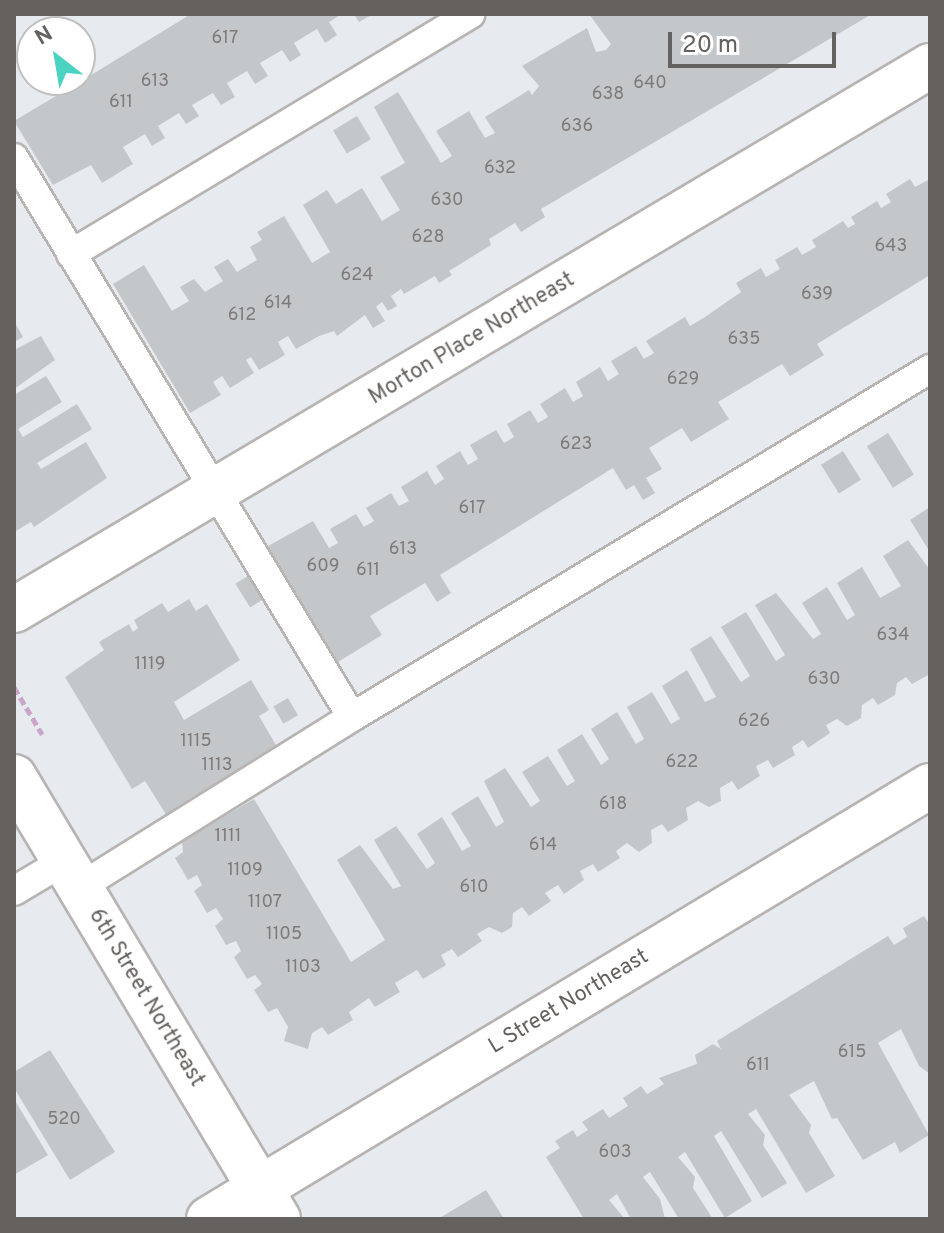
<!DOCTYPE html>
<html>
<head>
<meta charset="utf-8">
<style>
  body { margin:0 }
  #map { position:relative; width:944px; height:1233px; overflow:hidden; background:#e7ebef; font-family:Overpass,sans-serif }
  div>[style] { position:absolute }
  .building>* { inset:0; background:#c4c7ca; transform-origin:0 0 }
  .path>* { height:5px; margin-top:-2.5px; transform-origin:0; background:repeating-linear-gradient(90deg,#caa6c8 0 8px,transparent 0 12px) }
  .roads { filter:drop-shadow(2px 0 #b7b4b2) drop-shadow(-2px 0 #b7b4b2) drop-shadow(0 2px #b7b4b2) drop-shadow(0 -2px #b7b4b2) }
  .lane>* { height:28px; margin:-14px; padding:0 14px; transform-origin:14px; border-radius:14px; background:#fff }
  .street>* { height:44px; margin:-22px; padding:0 22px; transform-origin:22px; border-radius:22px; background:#fff }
  .secondary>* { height:44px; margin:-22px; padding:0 22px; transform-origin:22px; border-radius:22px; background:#fff }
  span { translate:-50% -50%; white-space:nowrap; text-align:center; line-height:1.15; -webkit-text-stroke:7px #fff; paint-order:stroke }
  .number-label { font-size:18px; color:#7d7a7a }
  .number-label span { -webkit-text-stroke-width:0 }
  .street-label { font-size:22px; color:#65615f }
  .frame { position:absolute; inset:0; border:16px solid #65615f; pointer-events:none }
  .north { position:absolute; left:16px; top:16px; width:80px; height:80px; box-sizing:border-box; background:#fff; border:2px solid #c1c0bf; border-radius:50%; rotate:329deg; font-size:22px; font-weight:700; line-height:32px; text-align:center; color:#65615f }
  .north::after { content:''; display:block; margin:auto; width:28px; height:36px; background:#49d3c0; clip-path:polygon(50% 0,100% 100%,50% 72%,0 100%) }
  .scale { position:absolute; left:668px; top:32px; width:168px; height:36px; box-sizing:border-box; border:4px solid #65615f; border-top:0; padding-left:10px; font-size:24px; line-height:28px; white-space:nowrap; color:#65615f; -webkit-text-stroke:6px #fff; paint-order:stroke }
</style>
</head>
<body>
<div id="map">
  <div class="building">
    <div style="clip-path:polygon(191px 14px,342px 14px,329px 22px,337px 35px,325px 43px,317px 29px,294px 43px,301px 55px,290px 62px,282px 50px,260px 63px,268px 76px,255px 84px,247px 71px,227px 83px,235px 97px,221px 105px,213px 93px,192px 105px,199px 116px,186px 124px,179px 113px,158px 126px,165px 138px,152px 146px,145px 134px,123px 147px,133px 164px,102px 183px,91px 165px,53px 185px,14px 121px,61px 93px,53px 80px,83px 80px)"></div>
    <div style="clip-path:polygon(354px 14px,373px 14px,359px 22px)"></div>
    <div style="clip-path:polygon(589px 14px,872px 14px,541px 209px,545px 217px,521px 232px,515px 223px,489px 239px,491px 245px,449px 271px,452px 275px,439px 283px,435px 276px,404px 294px,401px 289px,391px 296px,397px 306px,388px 311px,382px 302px,376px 307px,385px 321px,373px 328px,365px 315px,337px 336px,334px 331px,319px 336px,296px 349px,288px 336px,278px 342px,285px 355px,259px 370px,251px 357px,246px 360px,254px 373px,230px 388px,222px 376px,213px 382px,221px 395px,190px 413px,113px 284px,144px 265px,172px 311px,189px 301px,180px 287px,194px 279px,205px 292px,223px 281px,214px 267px,228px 259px,237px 272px,257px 260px,250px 247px,262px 240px,257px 232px,284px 216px,312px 263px,330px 252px,303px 205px,327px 190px,336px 204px,362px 188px,382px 221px,400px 210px,380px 177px,405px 163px,374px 107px,398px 92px,441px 163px,452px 156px,436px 131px,469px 111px,485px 138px,495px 133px,485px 117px,529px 90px,532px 95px,539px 86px,522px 66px,587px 28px,596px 52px,606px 50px,611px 44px)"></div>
    <div style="left:357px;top:116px;width:27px;height:28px;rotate:59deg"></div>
    <div style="clip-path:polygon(910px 179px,915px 187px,930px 179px,930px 275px,817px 344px,824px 355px,790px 376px,782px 364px,718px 402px,729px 419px,691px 442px,682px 428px,649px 448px,662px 469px,646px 478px,655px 493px,643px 500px,634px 485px,626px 490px,613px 468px,440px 575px,451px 593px,437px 602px,425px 583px,370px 616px,382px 635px,338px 662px,268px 546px,313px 521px,329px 548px,338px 543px,330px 529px,356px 514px,364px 527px,374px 521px,366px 508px,391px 493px,399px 506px,409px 501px,401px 487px,427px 471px,435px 485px,444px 479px,436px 466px,460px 451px,468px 465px,478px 459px,470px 445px,496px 430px,504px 443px,514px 437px,507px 424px,530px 410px,538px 423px,548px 417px,540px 404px,565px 388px,573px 402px,583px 396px,576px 382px,600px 367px,608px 381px,619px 374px,611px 361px,636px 346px,644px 359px,654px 353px,646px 341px,685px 317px,690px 326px,705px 317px,741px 292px,736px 283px,761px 268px,766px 277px,780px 269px,775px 260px,797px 247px,802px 255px,816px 247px,812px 240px,843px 221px,848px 228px,855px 224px,851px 217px,877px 201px,881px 208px,891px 202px,886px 194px)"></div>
    <div style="clip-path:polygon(14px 321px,23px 337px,14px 342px)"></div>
    <div style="clip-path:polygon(41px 336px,55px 360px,14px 389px,14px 350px)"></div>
    <div style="clip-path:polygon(46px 376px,62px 402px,18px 429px,23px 437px,77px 404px,92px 429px,37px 463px,41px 469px,86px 442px,107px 478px,34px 527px,31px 522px,14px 532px,14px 395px)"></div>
    <div style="left:888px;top:433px;width:49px;height:25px;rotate:58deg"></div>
    <div style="left:843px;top:451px;width:34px;height:26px;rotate:58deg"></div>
    <div style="clip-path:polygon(930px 507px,930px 552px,910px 520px)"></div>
    <div style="clip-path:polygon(908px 540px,930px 570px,930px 674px,912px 684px,906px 677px,897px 683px,895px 695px,878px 705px,873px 698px,862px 705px,861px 718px,847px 726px,837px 719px,826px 725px,830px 733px,808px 748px,803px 740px,792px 747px,795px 755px,773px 768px,768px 760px,756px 766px,760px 776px,738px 790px,732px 781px,720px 788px,721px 801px,709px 807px,698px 801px,686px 808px,688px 820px,668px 832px,662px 824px,651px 830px,652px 843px,639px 852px,627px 843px,616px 851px,620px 858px,598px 872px,593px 864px,580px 871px,584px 880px,564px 894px,558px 885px,545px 893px,551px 901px,529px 916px,522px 907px,513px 913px,512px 927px,502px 933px,489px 927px,477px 934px,482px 941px,458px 957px,452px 949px,441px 955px,446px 965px,423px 979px,417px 970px,395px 983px,400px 992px,375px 1007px,369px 998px,349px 1012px,353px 1020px,328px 1035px,322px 1027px,312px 1033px,308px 1049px,284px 1041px,288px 1027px,277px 1008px,268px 1012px,254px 990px,262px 984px,255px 975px,247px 979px,234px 957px,241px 951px,236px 941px,226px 945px,215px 926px,223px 919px,216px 908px,207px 913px,194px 891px,202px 885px,197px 875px,188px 880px,175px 858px,183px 852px,182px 841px,254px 799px,351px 962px,385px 940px,337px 860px,360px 845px,393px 889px,401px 886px,374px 840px,396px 826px,427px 869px,435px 863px,417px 834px,442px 817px,462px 851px,471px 846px,451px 813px,478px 796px,496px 827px,504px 822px,484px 781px,505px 768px,531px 807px,540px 801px,522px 772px,548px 756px,567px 786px,575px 781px,557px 750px,582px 734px,601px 765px,609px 759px,591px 729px,617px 712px,636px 744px,644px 739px,627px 707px,652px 692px,671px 724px,680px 719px,662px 686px,687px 670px,705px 702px,716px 697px,690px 649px,711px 636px,741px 682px,750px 676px,721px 627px,746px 612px,776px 661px,785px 655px,755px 605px,776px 593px,813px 639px,821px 634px,802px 603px,827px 587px,847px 620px,855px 615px,837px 583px,862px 567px,880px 598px,901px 586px,883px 556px)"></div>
    <div style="left:254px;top:572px;width:28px;height:22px;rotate:58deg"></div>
    <div style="clip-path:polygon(189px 599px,196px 611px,207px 604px,240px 660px,174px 702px,184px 720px,251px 680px,269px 710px,259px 716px,280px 752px,169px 819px,145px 781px,132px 789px,65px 677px,104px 650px,99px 642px,129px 624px,133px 632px,138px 628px,134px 620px,162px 603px,168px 612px)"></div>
    <div style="left:288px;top:698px;width:20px;height:17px;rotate:60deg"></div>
    <div style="clip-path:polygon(924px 916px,930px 925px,930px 1074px,919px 1066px,901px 1029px,878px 1043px,929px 1135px,900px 1153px,895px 1142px,863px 1160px,837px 1118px,832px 1119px,814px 1081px,789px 1095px,811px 1125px,809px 1133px,835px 1176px,806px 1193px,756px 1109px,748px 1114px,765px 1135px,763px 1145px,787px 1183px,762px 1198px,721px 1131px,714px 1136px,752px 1201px,725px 1218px,685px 1152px,678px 1157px,695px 1177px,693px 1188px,713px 1219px,679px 1219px,650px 1172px,643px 1177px,660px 1199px,665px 1219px,631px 1219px,617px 1194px,609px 1200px,625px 1219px,584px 1219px,546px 1157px,560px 1148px,555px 1141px,573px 1130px,577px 1137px,588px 1130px,582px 1122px,603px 1109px,609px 1118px,628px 1106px,623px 1098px,641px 1086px,647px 1094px,664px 1084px,659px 1078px,697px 1064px,695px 1055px,713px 1044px,721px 1049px,717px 1041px,888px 936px,894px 945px,907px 937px,903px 928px)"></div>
    <div style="clip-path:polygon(50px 1050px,115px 1152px,70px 1180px,14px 1088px,14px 1072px)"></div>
    <div style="clip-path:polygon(14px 1099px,48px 1155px,14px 1175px)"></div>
    <div style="clip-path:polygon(486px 1190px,504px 1219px,438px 1219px)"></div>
  </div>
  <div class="path">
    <div style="left:14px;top:687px;width:55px;rotate:59.2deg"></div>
  </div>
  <div class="roads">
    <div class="lane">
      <div style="left:14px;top:158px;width:653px;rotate:58.84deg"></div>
      <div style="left:352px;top:717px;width:675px;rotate:-31.05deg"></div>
      <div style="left:71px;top:254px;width:466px;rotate:-31deg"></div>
      <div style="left:80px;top:887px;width:321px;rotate:-32deg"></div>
      <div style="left:14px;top:891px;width:58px;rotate:-31deg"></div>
    </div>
    <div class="street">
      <div style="left:14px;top:610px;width:1065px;rotate:-30.71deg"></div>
      <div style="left:209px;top:1219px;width:841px;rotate:-30.99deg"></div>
    </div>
    <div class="secondary">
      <div style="left:14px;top:777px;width:515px;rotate:59.15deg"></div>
    </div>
  </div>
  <div class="number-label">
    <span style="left:225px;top:39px">617</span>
    <span style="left:155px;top:82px">613</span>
    <span style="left:650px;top:84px">640</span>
    <span style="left:608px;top:95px">638</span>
    <span style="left:121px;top:103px">611</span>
    <span style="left:577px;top:127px">636</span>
    <span style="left:500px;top:169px">632</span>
    <span style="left:447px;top:201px">630</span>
    <span style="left:428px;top:238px">628</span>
    <span style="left:891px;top:247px">643</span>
    <span style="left:357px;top:276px">624</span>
    <span style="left:817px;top:295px">639</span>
    <span style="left:278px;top:304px">614</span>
    <span style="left:242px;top:316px">612</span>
    <span style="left:744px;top:340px">635</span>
    <span style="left:683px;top:380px">629</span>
    <span style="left:576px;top:445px">623</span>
    <span style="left:472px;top:509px">617</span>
    <span style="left:403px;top:550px">613</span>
    <span style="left:323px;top:567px">609</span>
    <span style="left:368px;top:571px">611</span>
    <span style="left:893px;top:636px">634</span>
    <span style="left:150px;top:665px">1119</span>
    <span style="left:824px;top:680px">630</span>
    <span style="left:754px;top:722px">626</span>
    <span style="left:196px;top:742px">1115</span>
    <span style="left:682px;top:763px">622</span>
    <span style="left:217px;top:766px">1113</span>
    <span style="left:613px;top:805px">618</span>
    <span style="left:228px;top:837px">1111</span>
    <span style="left:543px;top:846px">614</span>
    <span style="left:245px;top:871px">1109</span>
    <span style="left:474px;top:888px">610</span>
    <span style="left:265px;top:903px">1107</span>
    <span style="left:284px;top:935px">1105</span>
    <span style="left:303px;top:968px">1103</span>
    <span style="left:852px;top:1053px">615</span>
    <span style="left:758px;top:1066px">611</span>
    <span style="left:64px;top:1120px">520</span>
    <span style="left:615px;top:1153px">603</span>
  </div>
  <div class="street-label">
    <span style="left:472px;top:339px;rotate:-31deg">Morton Place Northeast</span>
    <span style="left:146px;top:998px;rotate:59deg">6th Street Northeast</span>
    <span style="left:569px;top:1002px;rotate:-31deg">L Street Northeast</span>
  </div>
  <div class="frame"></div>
  <div class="north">N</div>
  <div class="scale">20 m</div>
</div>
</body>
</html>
